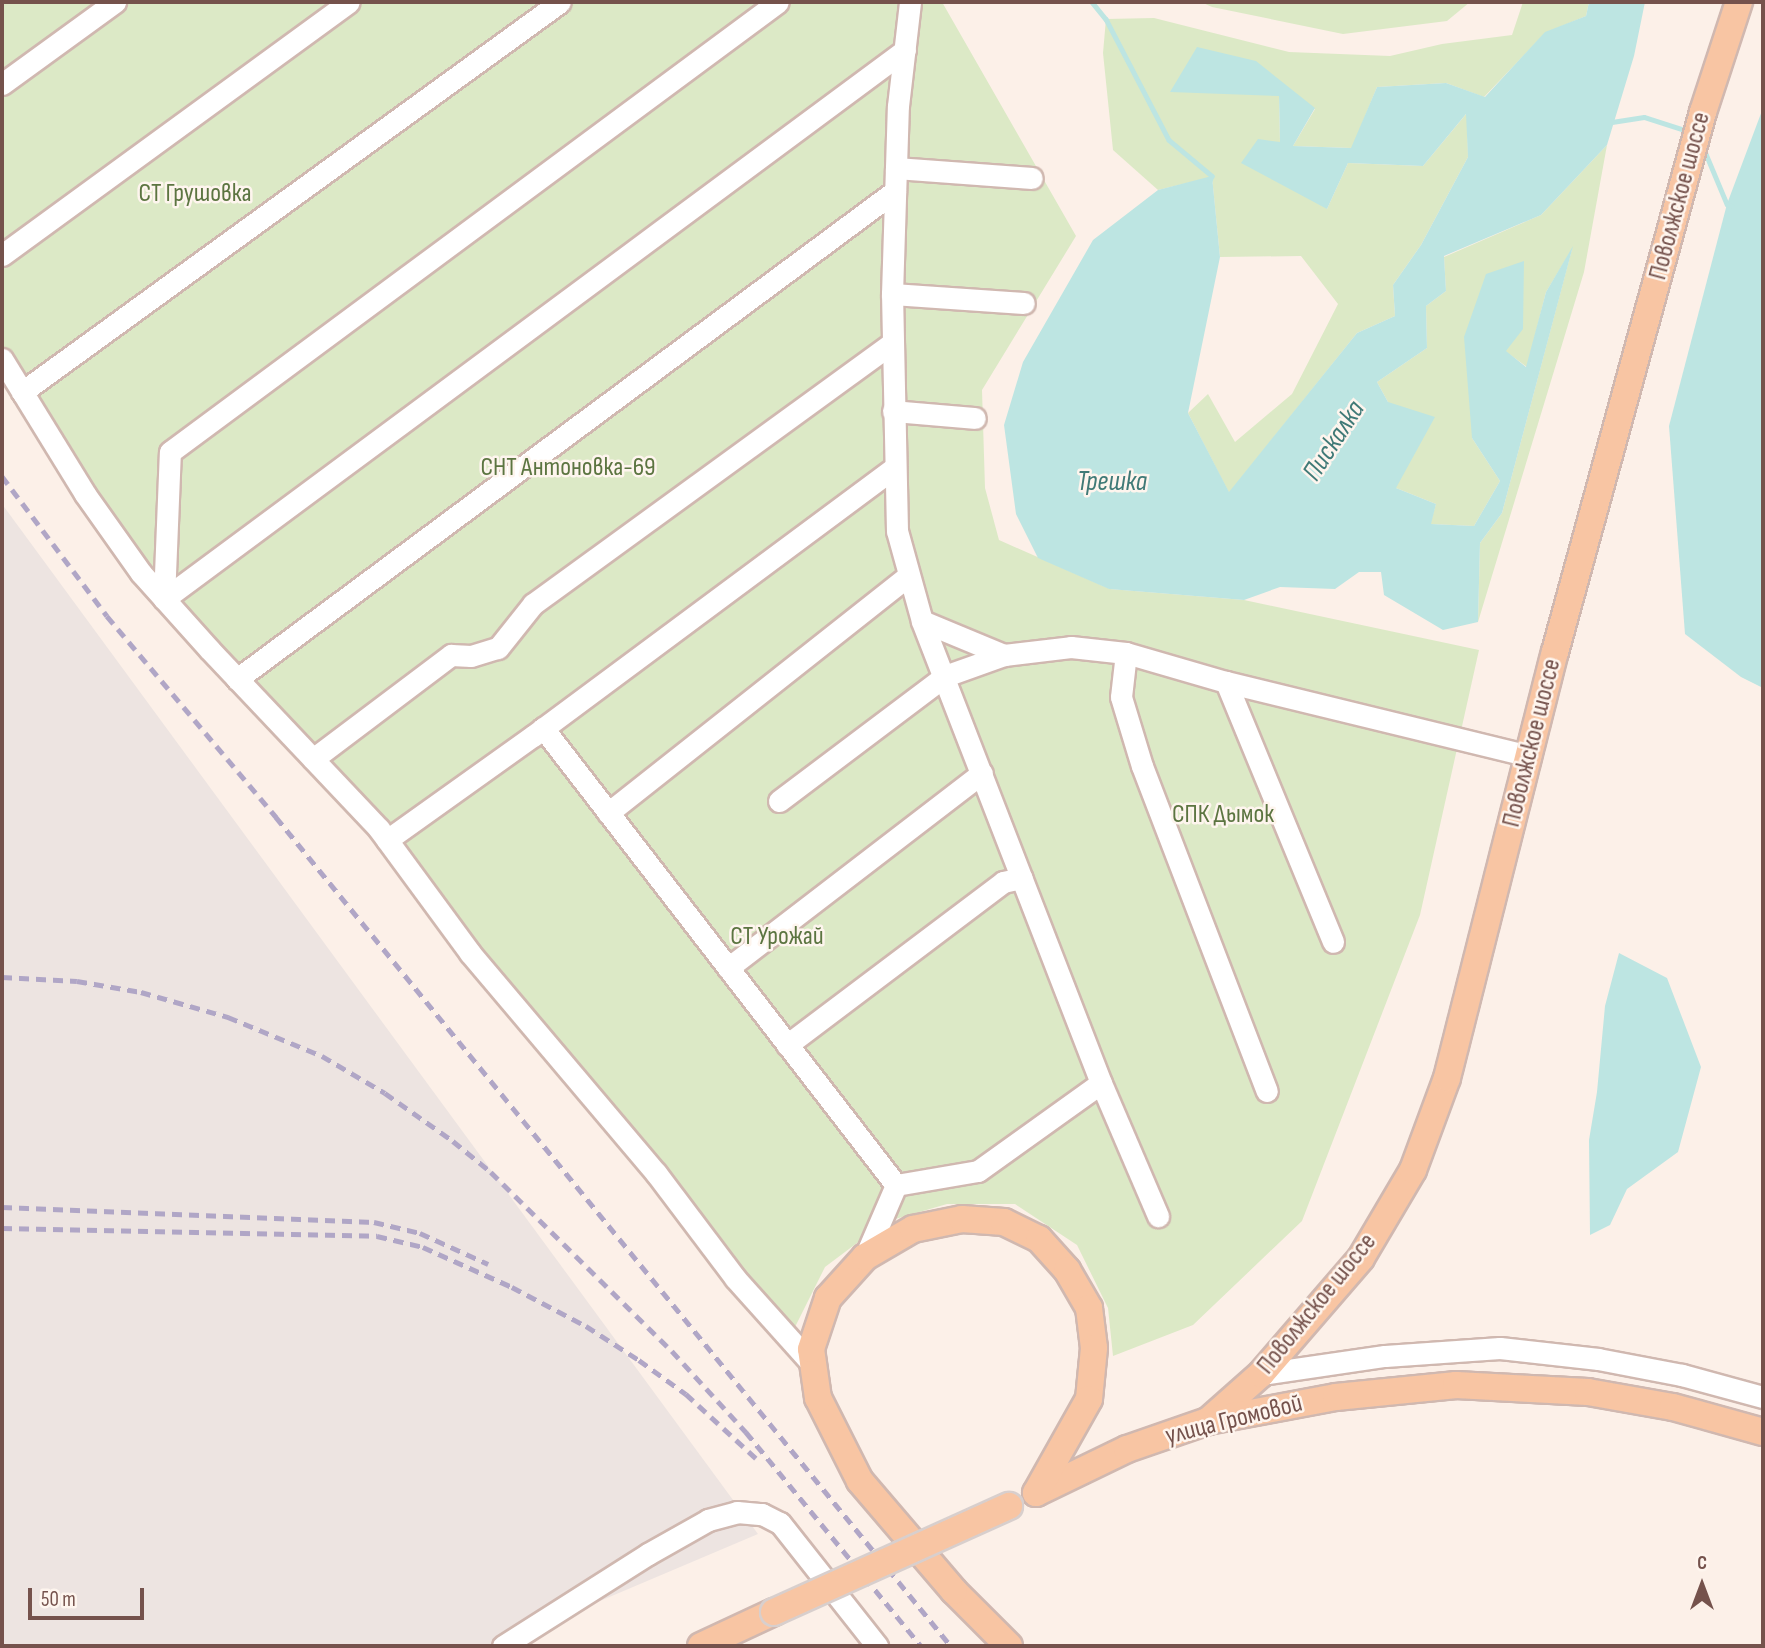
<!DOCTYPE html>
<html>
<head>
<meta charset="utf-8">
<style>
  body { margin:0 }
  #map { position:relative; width:1765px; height:1648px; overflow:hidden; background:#fcf0e8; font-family:"Sofia Sans Condensed",sans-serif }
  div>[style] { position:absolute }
  .industrial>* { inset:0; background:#ede4e1 }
  .green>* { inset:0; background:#dce9c6 }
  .water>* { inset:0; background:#bde5e2 }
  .stream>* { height:4.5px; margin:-2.25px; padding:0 2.25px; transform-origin:2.25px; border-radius:2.25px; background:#bde5e2 }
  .roads { filter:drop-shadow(2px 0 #d0b8b0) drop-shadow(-2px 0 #d0b8b0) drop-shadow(0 2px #d0b8b0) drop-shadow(0 -2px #d0b8b0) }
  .minor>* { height:21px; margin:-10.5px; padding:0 10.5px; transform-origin:10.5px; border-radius:10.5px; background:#fff }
  .major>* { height:26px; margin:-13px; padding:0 13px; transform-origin:13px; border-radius:13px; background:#f8c5a3 }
  .rail>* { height:4.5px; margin-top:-2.25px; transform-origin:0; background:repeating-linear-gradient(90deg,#b0a6c6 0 10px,transparent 0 17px) }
  .bridges { filter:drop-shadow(2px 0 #d8cfcd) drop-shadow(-2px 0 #d8cfcd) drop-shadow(0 2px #d8cfcd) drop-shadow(0 -2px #d8cfcd) }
  .major-bridge>* { height:26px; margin:-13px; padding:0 13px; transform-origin:13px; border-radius:13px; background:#f8c5a3 }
  span { translate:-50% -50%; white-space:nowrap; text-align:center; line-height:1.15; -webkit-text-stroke:5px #fef5ee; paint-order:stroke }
  .park-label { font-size:26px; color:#5c7541 }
  .street-label { font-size:26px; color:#75524c }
  .water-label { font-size:28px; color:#407a77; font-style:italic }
  .frame { position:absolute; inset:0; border:4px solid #75524c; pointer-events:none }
  .north { position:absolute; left:1667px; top:1550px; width:70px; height:70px; -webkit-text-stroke:5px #fef5ee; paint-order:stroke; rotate:0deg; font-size:19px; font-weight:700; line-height:28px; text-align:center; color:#75524c }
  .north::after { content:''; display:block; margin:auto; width:24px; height:32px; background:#75524c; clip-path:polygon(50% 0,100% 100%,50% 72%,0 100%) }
  .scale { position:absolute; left:28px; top:1588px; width:116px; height:32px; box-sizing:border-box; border:4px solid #75524c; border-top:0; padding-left:9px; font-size:21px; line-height:24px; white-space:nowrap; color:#75524c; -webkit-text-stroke:5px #fef5ee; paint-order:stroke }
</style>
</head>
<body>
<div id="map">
  <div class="industrial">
    <div style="clip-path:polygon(2px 504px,758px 1534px,494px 1646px,2px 1646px)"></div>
  </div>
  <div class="green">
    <div style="clip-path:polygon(2px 2px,942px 2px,1076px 236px,982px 390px,985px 488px,999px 540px,1110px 589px,1244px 600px,1479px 650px,1420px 915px,1302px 1221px,1193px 1325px,1113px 1356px,1108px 1308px,1077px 1245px,1015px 1204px,947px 1204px,885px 1222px,825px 1267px,790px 1337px,413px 877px,243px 694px,2px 369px)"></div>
    <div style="clip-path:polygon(1201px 2px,1470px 2px,1447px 21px,1343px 34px,1212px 7px)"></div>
    <div style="clip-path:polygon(1523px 2px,1589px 2px,1586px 16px,1545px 33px,1484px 97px,1446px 83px,1377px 87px,1352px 148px,1293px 146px,1315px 109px,1279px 96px,1280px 142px,1327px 209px,1348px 163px,1423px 166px,1467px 113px,1468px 157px,1421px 245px,1393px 285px,1395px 316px,1357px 333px,1229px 493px,1188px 413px,1208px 394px,1235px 442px,1292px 394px,1338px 304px,1301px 256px,1220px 257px,1212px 177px,1158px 190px,1113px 150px,1103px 53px,1106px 19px,1154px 18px,1289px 52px,1390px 56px,1442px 44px,1512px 35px)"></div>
    <div style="clip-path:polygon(1607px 145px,1584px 272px,1478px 622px,1480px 543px,1502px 513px,1572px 249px,1546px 292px,1527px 367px,1505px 351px,1524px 262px,1472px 438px,1500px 481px,1474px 526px,1430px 524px,1436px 504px,1396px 488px,1388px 402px,1377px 382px,1427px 348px,1426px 306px,1446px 291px,1444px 257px,1541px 215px)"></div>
  </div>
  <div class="water">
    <div style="clip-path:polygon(1589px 2px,1645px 2px,1634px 56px,1607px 145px,1541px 215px,1444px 256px,1446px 291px,1426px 306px,1427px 348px,1377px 382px,1388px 402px,1435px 417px,1396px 488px,1436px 504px,1431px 524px,1474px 526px,1500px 481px,1472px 438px,1464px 337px,1486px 274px,1524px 261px,1523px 329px,1506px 351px,1526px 367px,1546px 292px,1573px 246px,1502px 513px,1480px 543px,1478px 622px,1443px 630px,1384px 595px,1381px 572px,1359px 572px,1335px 589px,1280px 587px,1244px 600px,1109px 589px,1038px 558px,1016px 514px,1004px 425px,1023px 362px,1093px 240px,1158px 190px,1212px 176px,1220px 257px,1188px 413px,1229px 492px,1357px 333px,1395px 316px,1393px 285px,1421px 245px,1468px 157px,1466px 114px,1423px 166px,1348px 163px,1327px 209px,1241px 163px,1258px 139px,1280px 142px,1279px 96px,1170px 92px,1197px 47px,1256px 61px,1315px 108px,1293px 146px,1351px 148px,1377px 87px,1446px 83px,1485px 97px,1545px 32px,1586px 16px)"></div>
    <div style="clip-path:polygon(1763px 108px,1763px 688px,1741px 677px,1685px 634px,1669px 426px,1727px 204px)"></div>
    <div style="clip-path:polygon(1619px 953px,1667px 978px,1701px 1067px,1678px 1152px,1627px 1189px,1610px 1225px,1590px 1235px,1589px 1140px,1597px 1092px,1605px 1006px)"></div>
  </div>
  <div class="stream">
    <div style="left:1092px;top:2px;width:22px;rotate:51deg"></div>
    <div style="left:1106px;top:19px;width:136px;rotate:62.5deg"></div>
    <div style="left:1169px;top:140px;width:56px;rotate:39.9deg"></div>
    <div style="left:1212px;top:176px;width:5px;rotate:112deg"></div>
    <div style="left:1612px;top:122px;width:32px;rotate:-9deg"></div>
    <div style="left:1644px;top:117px;width:46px;rotate:17.7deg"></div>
    <div style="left:1704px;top:149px;width:60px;rotate:67.3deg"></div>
    <div style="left:1727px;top:204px;width:5px;rotate:22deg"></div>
  </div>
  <div class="roads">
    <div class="minor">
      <div style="left:2px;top:84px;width:140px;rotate:-36deg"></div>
      <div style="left:896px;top:168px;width:136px;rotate:4.2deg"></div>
      <div style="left:2px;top:255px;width:429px;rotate:-36.1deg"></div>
      <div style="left:892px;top:294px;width:132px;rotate:3.9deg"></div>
      <div style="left:2px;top:359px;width:158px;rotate:58.4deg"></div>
      <div style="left:85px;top:494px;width:97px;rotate:54.7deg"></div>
      <div style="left:141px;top:573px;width:103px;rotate:48.1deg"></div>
      <div style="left:210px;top:650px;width:246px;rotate:46.6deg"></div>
      <div style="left:379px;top:829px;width:154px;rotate:53.7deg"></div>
      <div style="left:470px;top:953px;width:288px;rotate:49.8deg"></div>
      <div style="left:656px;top:1173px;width:131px;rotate:53deg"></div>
      <div style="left:735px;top:1278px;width:117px;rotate:48.1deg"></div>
      <div style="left:22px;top:392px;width:664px;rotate:-35.94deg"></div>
      <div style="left:893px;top:411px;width:82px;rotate:4.9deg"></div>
      <div style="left:164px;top:599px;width:922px;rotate:-36.53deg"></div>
      <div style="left:164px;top:599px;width:147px;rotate:-87.7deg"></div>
      <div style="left:170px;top:452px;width:756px;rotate:-36.51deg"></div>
      <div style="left:922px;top:621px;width:89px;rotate:22.5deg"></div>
      <div style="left:1126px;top:653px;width:44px;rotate:96.5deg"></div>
      <div style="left:1121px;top:697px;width:72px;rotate:73.1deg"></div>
      <div style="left:1142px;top:766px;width:348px;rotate:69deg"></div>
      <div style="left:237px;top:679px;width:819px;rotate:-36.56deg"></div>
      <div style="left:1226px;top:682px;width:281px;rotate:67.6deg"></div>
      <div style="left:543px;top:728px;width:577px;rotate:52.32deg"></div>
      <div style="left:313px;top:759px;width:173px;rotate:-37deg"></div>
      <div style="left:451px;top:655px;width:20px;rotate:3deg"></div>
      <div style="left:471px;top:656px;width:28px;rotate:-17deg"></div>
      <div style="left:498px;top:648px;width:56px;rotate:-51.5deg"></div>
      <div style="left:533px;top:604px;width:442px;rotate:-36deg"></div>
      <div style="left:779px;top:801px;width:208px;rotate:-37deg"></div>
      <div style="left:945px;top:676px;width:63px;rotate:-19.6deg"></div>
      <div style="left:1004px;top:655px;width:67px;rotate:-6.8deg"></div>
      <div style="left:1071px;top:647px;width:55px;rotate:6.2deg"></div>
      <div style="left:1126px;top:653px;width:104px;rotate:16.2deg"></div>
      <div style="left:1226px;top:682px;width:313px;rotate:13.7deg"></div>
      <div style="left:608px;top:813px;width:381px;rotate:-38.3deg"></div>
      <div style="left:387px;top:840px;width:179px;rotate:-35.5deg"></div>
      <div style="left:533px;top:736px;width:451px;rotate:-36.6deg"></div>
      <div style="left:728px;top:968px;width:320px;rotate:-37.5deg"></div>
      <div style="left:787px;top:1045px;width:271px;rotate:-37deg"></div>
      <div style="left:1003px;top:882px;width:19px;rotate:-12deg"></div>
      <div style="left:1101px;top:1083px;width:145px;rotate:66.8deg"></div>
      <div style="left:865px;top:1257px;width:78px;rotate:-66.7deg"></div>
      <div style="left:896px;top:1185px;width:83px;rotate:-9.7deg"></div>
      <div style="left:978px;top:1171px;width:151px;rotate:-35.6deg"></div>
      <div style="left:1101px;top:1083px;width:495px;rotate:-111.2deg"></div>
      <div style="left:922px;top:621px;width:93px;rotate:-105.5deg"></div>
      <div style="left:897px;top:531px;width:237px;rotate:-91.2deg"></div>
      <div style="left:892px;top:294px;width:188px;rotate:-88.2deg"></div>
      <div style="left:898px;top:106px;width:105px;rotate:-83.4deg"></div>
      <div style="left:1261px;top:1374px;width:125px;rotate:-8.3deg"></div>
      <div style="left:1385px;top:1356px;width:115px;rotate:-4deg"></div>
      <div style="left:1500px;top:1348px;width:99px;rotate:6.4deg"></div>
      <div style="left:1598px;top:1359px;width:86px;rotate:10.8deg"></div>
      <div style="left:1682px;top:1375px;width:84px;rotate:15.2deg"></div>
      <div style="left:503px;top:1646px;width:172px;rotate:-32.4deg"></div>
      <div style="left:648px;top:1554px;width:69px;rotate:-29.5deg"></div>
      <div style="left:708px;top:1520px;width:30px;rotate:-15deg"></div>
      <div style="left:737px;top:1512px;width:25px;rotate:5deg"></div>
      <div style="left:762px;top:1514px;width:20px;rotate:27deg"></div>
      <div style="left:780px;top:1523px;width:157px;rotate:51.7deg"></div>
    </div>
    <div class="major">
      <div style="left:1208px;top:1421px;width:71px;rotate:-41.6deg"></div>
      <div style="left:1261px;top:1374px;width:153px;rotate:-49.2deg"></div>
      <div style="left:1361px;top:1258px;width:102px;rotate:-59.4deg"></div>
      <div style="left:1413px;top:1170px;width:98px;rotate:-69.7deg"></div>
      <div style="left:1447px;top:1078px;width:439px;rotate:-75.8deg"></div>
      <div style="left:1555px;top:652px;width:560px;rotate:-74.67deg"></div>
      <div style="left:1703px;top:112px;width:116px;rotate:-71.9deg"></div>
      <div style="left:1036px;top:1493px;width:101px;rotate:-25.8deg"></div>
      <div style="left:1127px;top:1449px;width:86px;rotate:-19.1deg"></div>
      <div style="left:1208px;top:1421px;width:130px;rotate:-10.6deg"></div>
      <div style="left:1336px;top:1397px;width:121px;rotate:-5.7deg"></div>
      <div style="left:1456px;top:1385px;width:132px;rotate:3deg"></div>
      <div style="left:1588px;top:1392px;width:86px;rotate:10deg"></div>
      <div style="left:1673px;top:1407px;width:93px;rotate:15.5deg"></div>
      <div style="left:701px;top:1646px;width:81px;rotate:-25deg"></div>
      <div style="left:1009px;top:1646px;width:78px;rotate:-135deg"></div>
      <div style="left:954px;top:1591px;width:145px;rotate:-130.5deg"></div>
      <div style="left:860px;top:1481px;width:93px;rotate:-116.8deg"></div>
      <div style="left:818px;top:1398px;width:49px;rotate:-98.1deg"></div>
      <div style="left:811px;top:1349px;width:54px;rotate:-71.6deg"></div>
      <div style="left:828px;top:1298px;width:55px;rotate:-47.9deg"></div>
      <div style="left:865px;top:1257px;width:56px;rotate:-30.3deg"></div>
      <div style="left:913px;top:1229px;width:50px;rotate:-11.5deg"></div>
      <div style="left:962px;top:1219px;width:42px;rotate:4.1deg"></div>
      <div style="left:1004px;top:1222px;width:39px;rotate:26deg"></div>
      <div style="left:1039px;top:1239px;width:42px;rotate:47.9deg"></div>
      <div style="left:1067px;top:1270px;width:44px;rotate:59.9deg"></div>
      <div style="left:1089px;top:1308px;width:40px;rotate:82.9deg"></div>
      <div style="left:1094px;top:1348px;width:51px;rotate:95.6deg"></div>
      <div style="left:1089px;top:1399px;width:108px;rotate:119.4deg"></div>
    </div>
  </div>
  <div class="rail">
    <div style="left:2px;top:476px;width:175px;rotate:53.1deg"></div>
    <div style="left:107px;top:616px;width:263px;rotate:49.9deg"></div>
    <div style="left:276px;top:817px;width:1069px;rotate:50.85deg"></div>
    <div style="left:2px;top:977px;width:75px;rotate:3.1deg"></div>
    <div style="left:77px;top:981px;width:65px;rotate:9.8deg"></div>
    <div style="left:141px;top:992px;width:91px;rotate:16deg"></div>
    <div style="left:228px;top:1017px;width:102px;rotate:22.5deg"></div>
    <div style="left:322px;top:1056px;width:73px;rotate:30.4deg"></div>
    <div style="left:385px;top:1093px;width:83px;rotate:35.2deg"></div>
    <div style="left:453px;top:1141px;width:49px;rotate:39.2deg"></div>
    <div style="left:491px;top:1172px;width:255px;rotate:44.7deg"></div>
    <div style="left:672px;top:1351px;width:110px;rotate:47.6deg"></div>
    <div style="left:746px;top:1432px;width:276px;rotate:50.7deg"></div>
    <div style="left:2px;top:1207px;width:372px;rotate:2.3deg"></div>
    <div style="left:374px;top:1222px;width:47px;rotate:13.4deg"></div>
    <div style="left:420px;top:1233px;width:75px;rotate:24.5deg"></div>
    <div style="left:2px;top:1228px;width:375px;rotate:1.2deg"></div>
    <div style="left:377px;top:1236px;width:47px;rotate:13.4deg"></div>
    <div style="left:423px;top:1247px;width:98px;rotate:24.2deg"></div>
    <div style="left:512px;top:1287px;width:84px;rotate:27.8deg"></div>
    <div style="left:586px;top:1326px;width:63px;rotate:32.7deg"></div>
    <div style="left:639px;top:1360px;width:58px;rotate:35.9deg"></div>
    <div style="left:686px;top:1394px;width:99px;rotate:42.5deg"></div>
  </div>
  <div class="bridges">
    <div class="major-bridge">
      <div style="left:774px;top:1612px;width:258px;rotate:-24.3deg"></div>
    </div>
  </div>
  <div class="park-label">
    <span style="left:195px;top:194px">СТ Грушовка</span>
    <span style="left:568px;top:468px">СНТ Антоновка-69</span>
    <span style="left:1223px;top:815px">СПК Дымок</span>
    <span style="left:777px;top:937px">СТ Урожай</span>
  </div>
  <div class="street-label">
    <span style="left:1680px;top:196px;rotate:-75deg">Поволжское шоссе</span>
    <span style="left:1532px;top:743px;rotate:-76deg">Поволжское шоссе</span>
    <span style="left:1317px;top:1304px;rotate:-51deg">Поволжское шоссе</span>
    <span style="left:1234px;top:1420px;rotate:-14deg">улица Громовой</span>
  </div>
  <div class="water-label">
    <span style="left:1334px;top:441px;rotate:-57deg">Пискалка</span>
    <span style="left:1112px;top:482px">Трешка</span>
  </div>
  <div class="frame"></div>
  <div class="north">С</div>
  <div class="scale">50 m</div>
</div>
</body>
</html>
